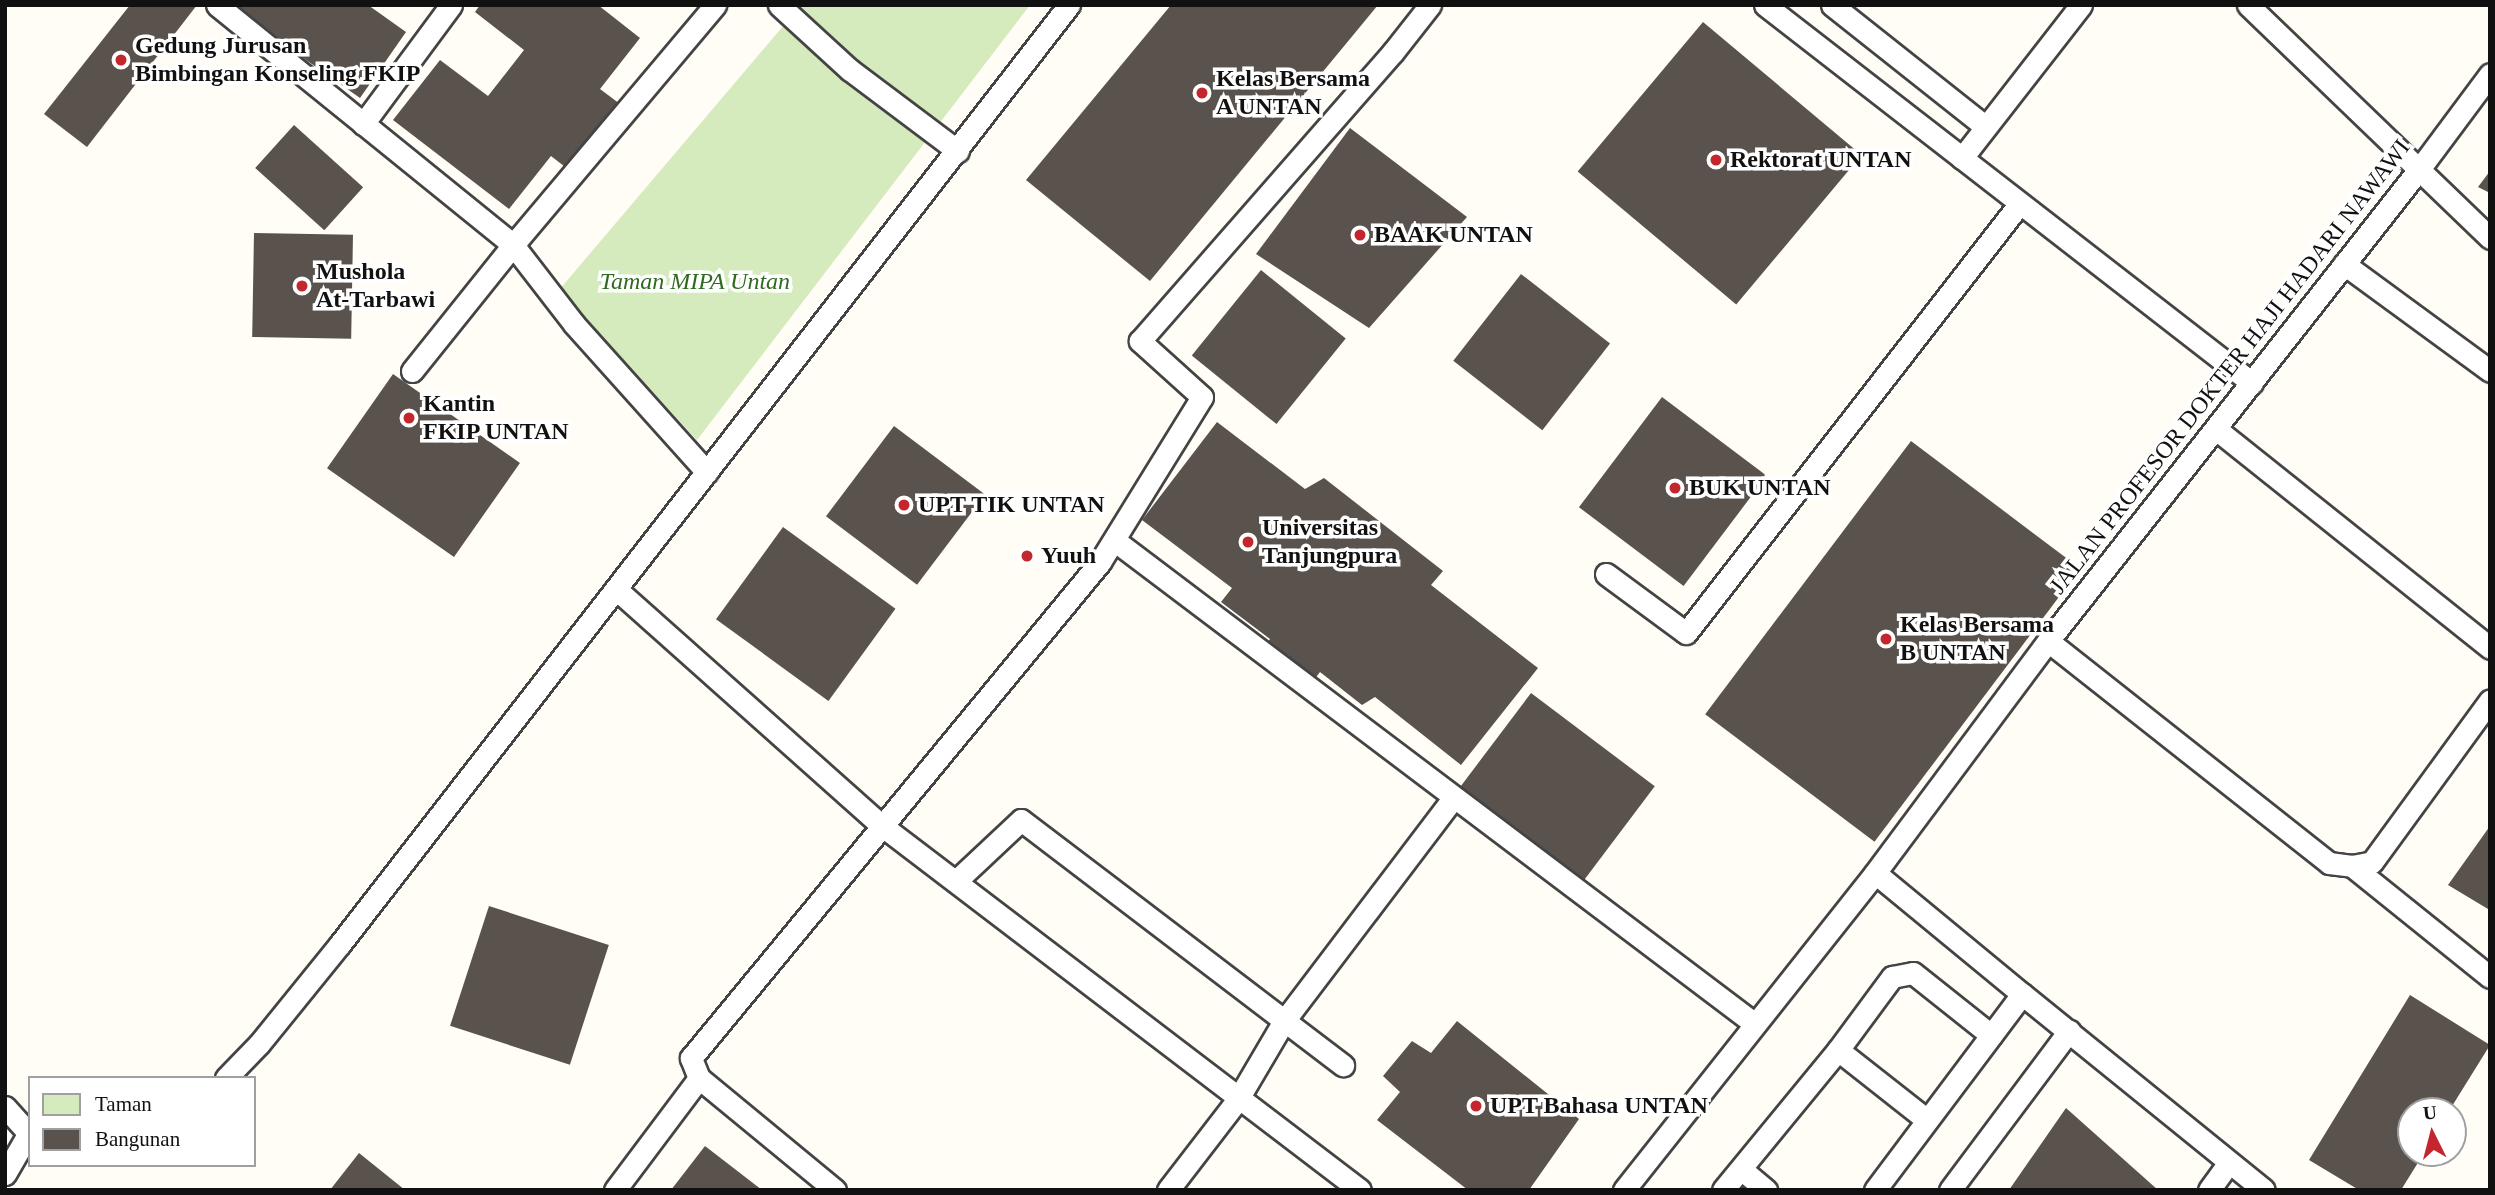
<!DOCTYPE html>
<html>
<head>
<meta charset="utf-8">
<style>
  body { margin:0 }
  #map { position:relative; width:2495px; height:1195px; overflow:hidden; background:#fffdf5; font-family:Georgia,serif }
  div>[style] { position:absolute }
  .green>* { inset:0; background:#d5ebbd }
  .building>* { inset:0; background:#5a524d; transform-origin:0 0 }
  .roads { filter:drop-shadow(2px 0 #444) drop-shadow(-2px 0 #444) drop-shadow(0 2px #444) drop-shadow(0 -2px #444) }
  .service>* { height:21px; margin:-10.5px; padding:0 10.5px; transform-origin:10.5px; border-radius:10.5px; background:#fff }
  .dots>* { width:19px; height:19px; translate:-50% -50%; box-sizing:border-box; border:4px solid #fff; border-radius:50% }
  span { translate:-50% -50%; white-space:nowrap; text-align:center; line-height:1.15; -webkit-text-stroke:7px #fff; paint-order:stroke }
  .poi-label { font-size:24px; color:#111; font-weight:700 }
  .left { translate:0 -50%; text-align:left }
  .park-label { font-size:24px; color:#2f6b1f; font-style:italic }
  .street-label { font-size:24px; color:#111 }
  .frame { position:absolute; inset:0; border:7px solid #111; pointer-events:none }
  .legend { position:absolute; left:28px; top:1076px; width:228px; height:91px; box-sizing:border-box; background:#fff; border:2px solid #a0a0a0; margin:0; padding:9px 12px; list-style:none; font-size:21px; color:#111 }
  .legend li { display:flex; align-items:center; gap:14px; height:35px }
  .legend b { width:35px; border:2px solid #a0a0a0 }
  .north { position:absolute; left:2397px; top:1097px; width:70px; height:70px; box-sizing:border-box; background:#fff; border:2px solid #a0a0a0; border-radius:50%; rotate:354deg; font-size:19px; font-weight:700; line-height:28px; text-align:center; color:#111 }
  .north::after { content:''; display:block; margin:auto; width:24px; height:32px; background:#c4262e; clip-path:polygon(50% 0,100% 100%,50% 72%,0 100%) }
</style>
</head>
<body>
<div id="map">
  <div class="green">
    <div style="clip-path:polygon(801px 5px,1030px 5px,697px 440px,559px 290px)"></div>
  </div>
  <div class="building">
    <div style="clip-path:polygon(130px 5px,197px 5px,87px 147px,44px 114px)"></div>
    <div style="clip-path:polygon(228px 5px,368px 5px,406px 32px,360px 98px)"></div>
    <div style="clip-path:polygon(480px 5px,598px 5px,640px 38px,600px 89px,620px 104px,569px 170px,551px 156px,509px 209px,393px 120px,440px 60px,488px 96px,524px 50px,475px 12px)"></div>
    <div style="clip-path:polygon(1171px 5px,1378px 5px,1150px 281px,1026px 180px)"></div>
    <div style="left:1703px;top:22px;width:207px;height:195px;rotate:40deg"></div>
    <div style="left:294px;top:125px;width:93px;height:58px;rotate:42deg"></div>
    <div style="clip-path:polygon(1350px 128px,1467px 217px,1369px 328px,1256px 254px)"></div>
    <div style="clip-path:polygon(2490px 171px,2490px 193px,2478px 187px)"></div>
    <div style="left:254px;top:233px;width:99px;height:104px;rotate:1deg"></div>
    <div style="left:1261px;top:270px;width:109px;height:110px;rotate:39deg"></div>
    <div style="left:1521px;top:274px;width:113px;height:110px;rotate:38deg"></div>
    <div style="left:393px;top:374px;width:155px;height:115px;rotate:35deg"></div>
    <div style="left:1662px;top:397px;width:131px;height:138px;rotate:37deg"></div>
    <div style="clip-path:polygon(1217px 422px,1305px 489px,1324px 478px,1443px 571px,1431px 585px,1538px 668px,1461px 765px,1375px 697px,1362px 705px,1320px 672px,1301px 697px,1254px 661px,1270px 639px,1221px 602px,1232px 588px,1142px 520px)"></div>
    <div style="left:894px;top:426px;width:114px;height:113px;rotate:37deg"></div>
    <div style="left:1911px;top:441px;width:212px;height:342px;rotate:37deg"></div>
    <div style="left:783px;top:527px;width:139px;height:114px;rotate:36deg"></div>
    <div style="left:1531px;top:693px;width:155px;height:123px;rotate:37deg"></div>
    <div style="clip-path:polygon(2490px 826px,2490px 907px,2488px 909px,2448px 885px)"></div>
    <div style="left:489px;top:906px;width:126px;height:126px;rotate:18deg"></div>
    <div style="clip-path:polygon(2410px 995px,2490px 1045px,2449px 1111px,2411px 1111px,2411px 1153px,2424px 1153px,2401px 1190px,2359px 1190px,2309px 1160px)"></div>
    <div style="clip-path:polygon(1457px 1021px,1579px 1119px,1529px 1190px,1468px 1190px,1377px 1120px,1400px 1092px,1383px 1076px,1412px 1041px,1431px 1053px)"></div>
    <div style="clip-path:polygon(2066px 1108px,2158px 1190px,2009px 1190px)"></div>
    <div style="clip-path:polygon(705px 1146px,762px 1190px,671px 1190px)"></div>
    <div style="clip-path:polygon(359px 1153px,405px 1190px,330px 1190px)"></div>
  </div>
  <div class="roads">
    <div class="service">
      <div style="left:217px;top:5px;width:381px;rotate:39deg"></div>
      <div style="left:513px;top:245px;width:100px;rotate:52.3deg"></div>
      <div style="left:574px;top:324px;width:199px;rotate:48.1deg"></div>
      <div style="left:779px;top:5px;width:96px;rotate:42.5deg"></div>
      <div style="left:850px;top:70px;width:135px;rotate:36.9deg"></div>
      <div style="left:1765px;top:5px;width:249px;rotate:37.8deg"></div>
      <div style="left:1832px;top:5px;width:196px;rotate:38.4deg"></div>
      <div style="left:2081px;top:5px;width:194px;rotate:127.9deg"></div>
      <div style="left:1962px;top:158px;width:367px;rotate:37.8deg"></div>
      <div style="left:2248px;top:5px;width:336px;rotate:43.9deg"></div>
      <div style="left:363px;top:124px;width:148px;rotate:-53.5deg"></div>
      <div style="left:2344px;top:264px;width:181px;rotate:36.2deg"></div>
      <div style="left:412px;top:371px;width:161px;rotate:-51.3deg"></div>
      <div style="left:513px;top:245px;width:314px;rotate:-49.9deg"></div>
      <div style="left:2216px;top:429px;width:351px;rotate:38.6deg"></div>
      <div style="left:1114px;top:540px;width:803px;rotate:37.06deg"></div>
      <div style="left:1606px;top:574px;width:99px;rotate:36.4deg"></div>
      <div style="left:1686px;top:633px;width:544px;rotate:-52.16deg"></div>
      <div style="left:616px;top:589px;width:355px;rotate:41.7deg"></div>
      <div style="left:881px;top:825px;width:602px;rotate:37.31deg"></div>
      <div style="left:2048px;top:641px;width:358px;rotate:38.3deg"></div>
      <div style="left:2329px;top:863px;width:23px;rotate:7deg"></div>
      <div style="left:2352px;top:866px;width:20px;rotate:-11deg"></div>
      <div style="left:2372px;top:862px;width:200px;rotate:-53.9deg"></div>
      <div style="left:2352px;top:866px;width:177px;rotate:38.8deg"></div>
      <div style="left:956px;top:881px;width:89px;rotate:-43.2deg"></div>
      <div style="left:1021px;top:820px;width:405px;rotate:37.3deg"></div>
      <div style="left:2022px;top:994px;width:311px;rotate:39deg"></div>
      <div style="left:1838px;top:1050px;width:113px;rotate:38.2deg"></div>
      <div style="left:226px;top:1078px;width:47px;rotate:-45.9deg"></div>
      <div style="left:259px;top:1044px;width:129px;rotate:-51deg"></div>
      <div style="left:340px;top:944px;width:1189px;rotate:-52.18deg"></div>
      <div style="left:5px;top:1107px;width:38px;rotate:48deg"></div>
      <div style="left:1741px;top:1169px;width:33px;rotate:40deg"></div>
      <div style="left:5px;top:1174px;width:44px;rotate:-59.9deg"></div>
      <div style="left:615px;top:1190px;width:140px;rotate:-53.1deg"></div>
      <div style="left:835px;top:1190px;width:176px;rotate:-140.5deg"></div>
      <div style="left:699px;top:1078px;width:22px;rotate:-112deg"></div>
      <div style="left:691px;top:1058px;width:643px;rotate:-50.49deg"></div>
      <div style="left:1100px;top:562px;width:194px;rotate:-58.3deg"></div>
      <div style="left:1202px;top:397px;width:84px;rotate:-137.9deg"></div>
      <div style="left:1140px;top:341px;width:384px;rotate:-48.8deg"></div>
      <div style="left:1393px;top:52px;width:60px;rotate:-51.8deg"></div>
      <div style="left:1168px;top:1190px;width:115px;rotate:-52.4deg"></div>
      <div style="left:1238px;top:1099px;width:91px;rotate:-59.5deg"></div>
      <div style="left:1284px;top:1021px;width:281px;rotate:-52.8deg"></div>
      <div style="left:1624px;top:1190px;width:404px;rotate:-51.6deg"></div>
      <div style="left:1875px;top:873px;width:289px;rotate:-53.3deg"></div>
      <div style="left:2048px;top:641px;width:602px;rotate:-51.82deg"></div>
      <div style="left:2420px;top:168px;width:117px;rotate:-53.3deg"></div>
      <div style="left:1723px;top:1190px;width:181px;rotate:-50.6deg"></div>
      <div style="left:1838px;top:1050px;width:91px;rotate:-53.5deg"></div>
      <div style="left:1892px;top:977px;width:21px;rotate:-11deg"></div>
      <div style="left:1913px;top:973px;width:100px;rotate:38.5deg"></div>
      <div style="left:1875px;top:1190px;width:245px;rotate:-53.1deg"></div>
      <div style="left:2022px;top:994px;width:190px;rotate:-140.5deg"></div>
      <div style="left:1950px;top:1190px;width:199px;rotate:-53.2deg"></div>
      <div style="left:2209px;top:1190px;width:34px;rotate:-54deg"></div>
    </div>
  </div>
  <div class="dots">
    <div style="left:121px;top:60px;background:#c4262e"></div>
    <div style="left:1202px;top:93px;background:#c4262e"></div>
    <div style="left:1716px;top:160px;background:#c4262e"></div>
    <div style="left:1360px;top:235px;background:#c4262e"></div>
    <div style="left:302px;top:286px;background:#c4262e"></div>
    <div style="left:409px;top:418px;background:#c4262e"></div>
    <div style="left:1675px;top:488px;background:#c4262e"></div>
    <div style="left:904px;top:505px;background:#c4262e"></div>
    <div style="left:1248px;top:542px;background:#c4262e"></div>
    <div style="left:1027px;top:556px;background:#c4262e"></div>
    <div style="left:1886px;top:639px;background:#c4262e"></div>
    <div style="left:1476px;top:1106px;background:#c4262e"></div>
  </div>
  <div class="poi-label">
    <span class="left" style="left:135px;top:60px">Gedung Jurusan<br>Bimbingan Konseling FKIP</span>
    <span class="left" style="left:1216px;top:93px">Kelas Bersama<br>A UNTAN</span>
    <span class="left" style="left:1730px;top:160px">Rektorat UNTAN</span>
    <span class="left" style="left:1374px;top:235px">BAAK UNTAN</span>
    <span class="left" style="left:316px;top:286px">Mushola<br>At-Tarbawi</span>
    <span class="left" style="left:423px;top:418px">Kantin<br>FKIP UNTAN</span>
    <span class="left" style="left:1689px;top:488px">BUK UNTAN</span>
    <span class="left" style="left:918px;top:505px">UPT TIK UNTAN</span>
    <span class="left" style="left:1262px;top:542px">Universitas<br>Tanjungpura</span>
    <span class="left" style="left:1041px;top:556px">Yuuh</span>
    <span class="left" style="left:1900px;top:639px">Kelas Bersama<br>B UNTAN</span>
    <span class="left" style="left:1490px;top:1106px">UPT Bahasa UNTAN</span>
  </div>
  <div class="park-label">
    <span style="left:695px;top:282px">Taman MIPA Untan</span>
  </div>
  <div class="street-label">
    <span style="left:2230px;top:367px;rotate:-52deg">JALAN PROFESOR DOKTER HAJI HADARI NAWAWI</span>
  </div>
  <div class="frame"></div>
  <ul class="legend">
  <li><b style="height:19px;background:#d5ebbd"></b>Taman</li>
  <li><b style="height:19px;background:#5a524d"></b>Bangunan</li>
  </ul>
  <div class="north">U</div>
</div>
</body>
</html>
